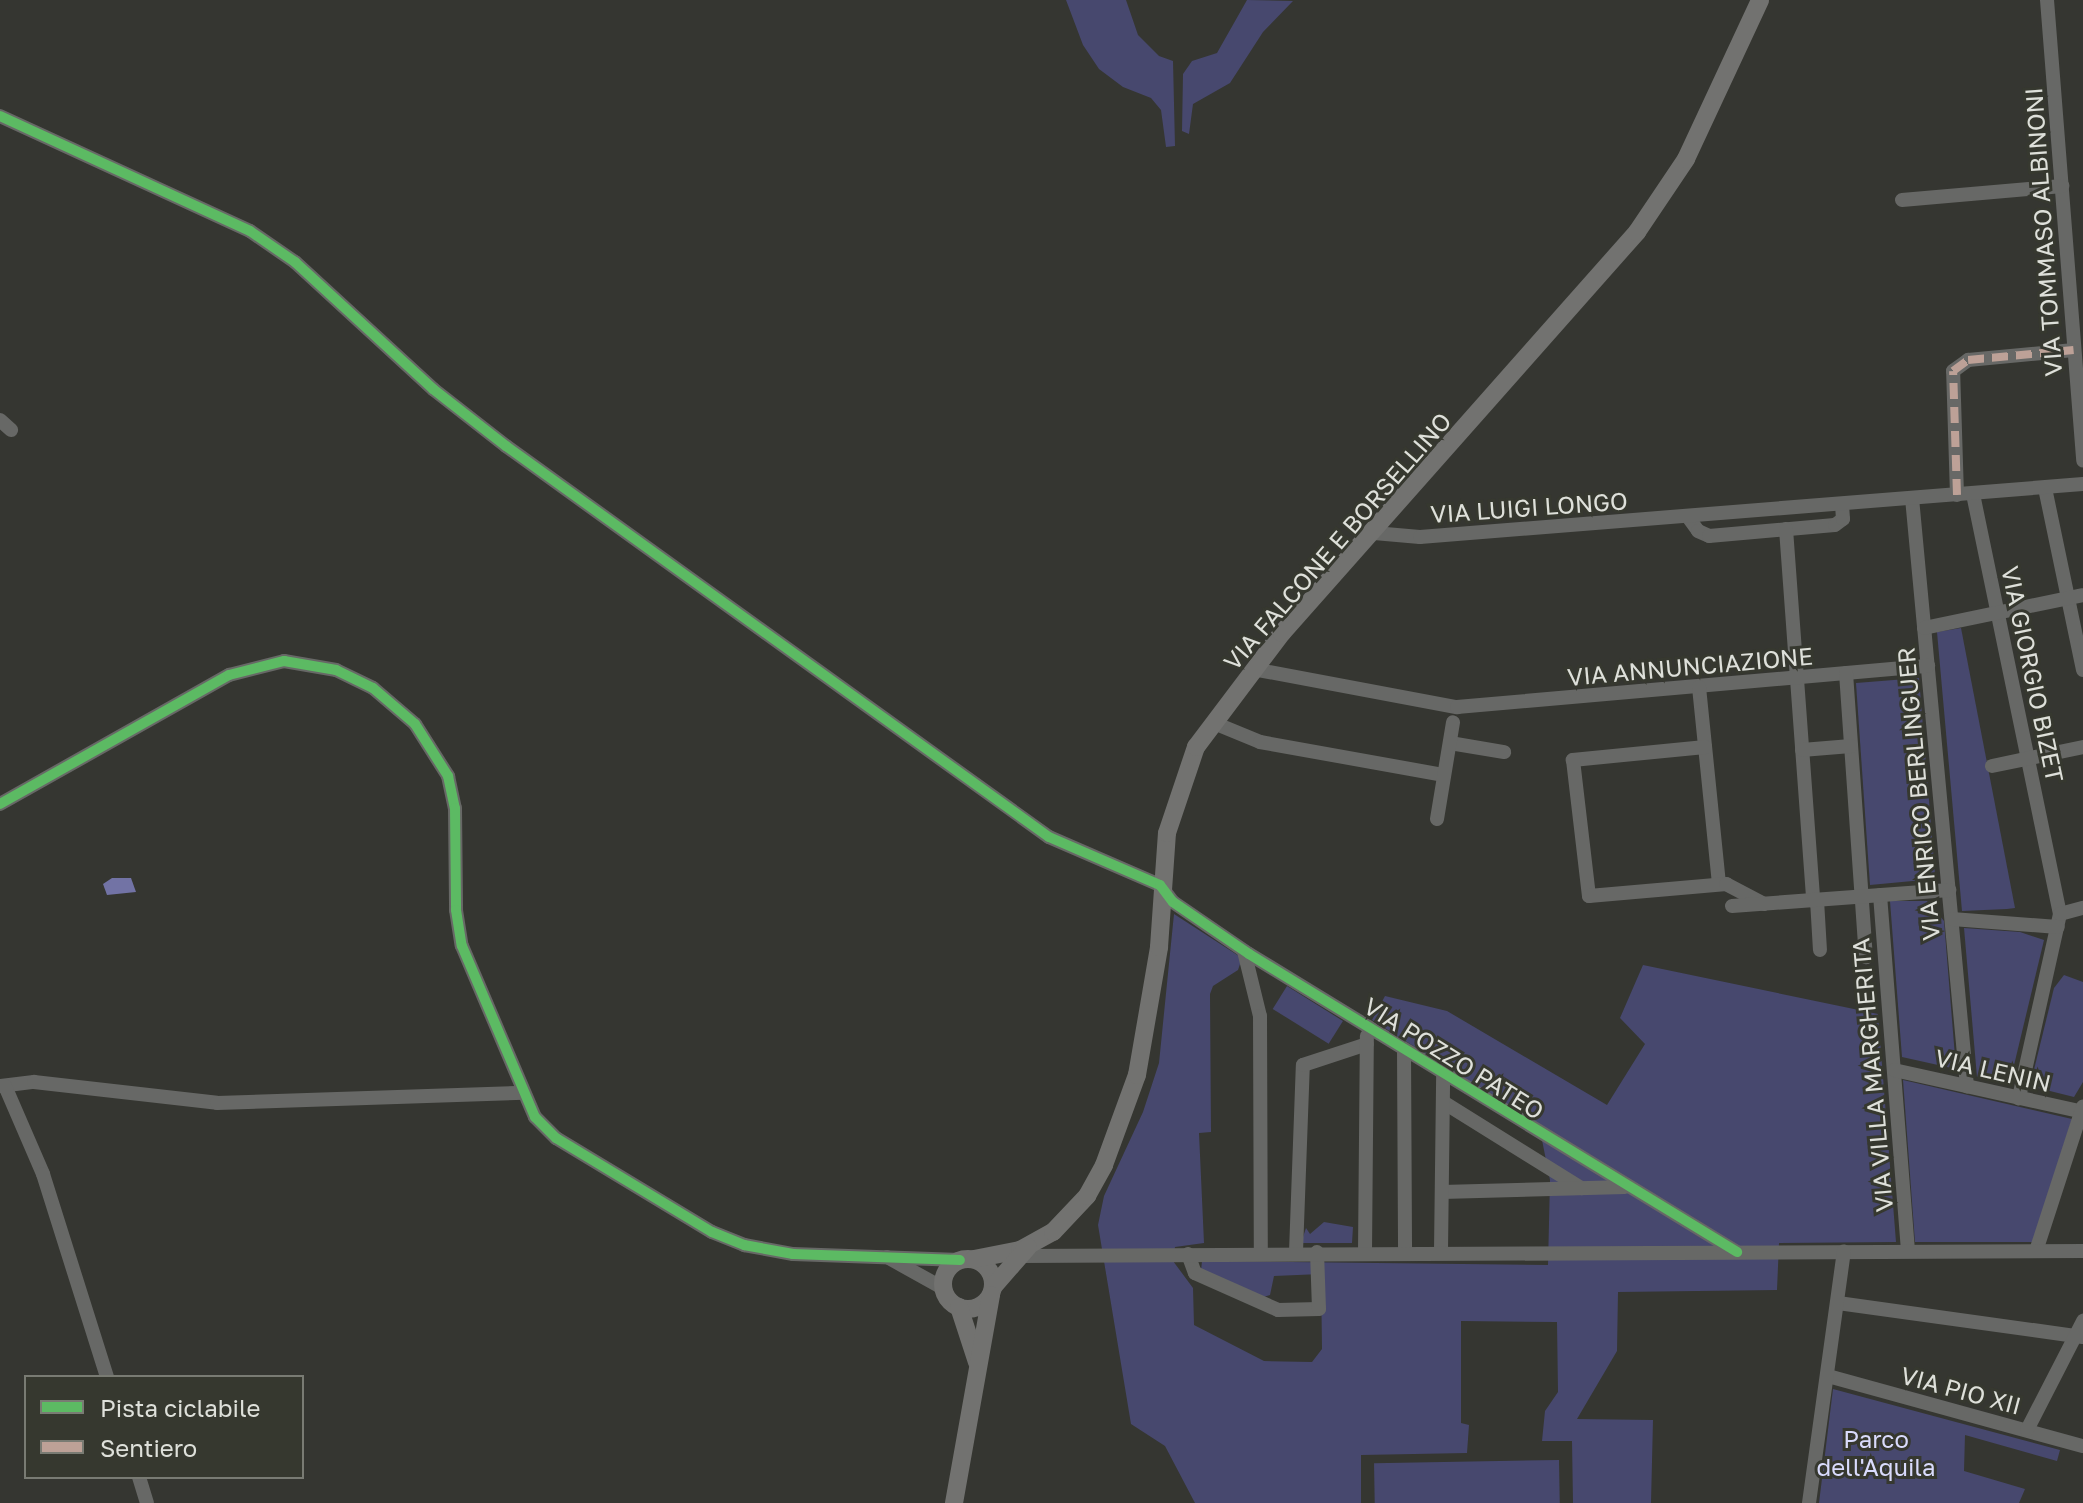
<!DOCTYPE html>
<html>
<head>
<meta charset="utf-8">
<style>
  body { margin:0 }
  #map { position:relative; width:2083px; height:1503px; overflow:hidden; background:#353631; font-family:"Golos Text",sans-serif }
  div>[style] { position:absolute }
  .green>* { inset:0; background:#47486e; transform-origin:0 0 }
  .water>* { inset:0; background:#7273a5 }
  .minor>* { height:14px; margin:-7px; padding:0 7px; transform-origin:7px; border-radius:7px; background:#676866 }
  .major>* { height:18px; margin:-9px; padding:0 9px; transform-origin:9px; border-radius:9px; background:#727270 }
  .major>.ring { margin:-9px; padding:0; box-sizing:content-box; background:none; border:18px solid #727270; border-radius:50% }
  .quiet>* { height:8px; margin-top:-4px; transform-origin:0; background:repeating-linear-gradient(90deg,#bda197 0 16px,transparent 0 24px) }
  .cycleway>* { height:10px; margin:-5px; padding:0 5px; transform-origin:5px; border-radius:5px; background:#5cba63 }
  span { translate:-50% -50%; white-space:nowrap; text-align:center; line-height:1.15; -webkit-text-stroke:6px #36382f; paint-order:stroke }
  .street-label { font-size:24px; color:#dee0da }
  .park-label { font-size:24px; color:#d9dbfc }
  .legend { position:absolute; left:24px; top:1375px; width:280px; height:104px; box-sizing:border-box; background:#36382f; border:2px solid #797b73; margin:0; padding:10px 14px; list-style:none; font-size:24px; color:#dee0da }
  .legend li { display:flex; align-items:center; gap:16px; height:40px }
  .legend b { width:40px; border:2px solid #797b73 }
</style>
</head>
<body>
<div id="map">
  <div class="green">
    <div style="clip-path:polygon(1066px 0,1126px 0,1138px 35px,1159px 56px,1173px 61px,1175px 146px,1166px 147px,1161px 110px,1151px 98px,1123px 87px,1099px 69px,1083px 45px)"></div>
    <div style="clip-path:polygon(1247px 0,1293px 1px,1263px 32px,1230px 83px,1193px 104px,1189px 134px,1182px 131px,1183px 74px,1192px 61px,1217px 53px)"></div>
    <div style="clip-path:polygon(1961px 628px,2015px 908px,2007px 909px,1962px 911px,1937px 632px)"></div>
    <div style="clip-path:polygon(1919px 678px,1935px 874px,1934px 879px,1870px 885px,1856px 683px)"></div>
    <div style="clip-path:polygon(1890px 901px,1927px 901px,1944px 921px,1956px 1069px,1902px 1057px)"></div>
    <div style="clip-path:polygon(1174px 914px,1242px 958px,1238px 970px,1213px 986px,1210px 994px,1211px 1132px,1199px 1133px,1204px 1243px,1175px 1247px,1173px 1261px,1193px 1288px,1194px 1325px,1264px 1361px,1312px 1362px,1322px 1349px,1321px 1274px,1274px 1276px,1270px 1295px,1257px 1299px,1201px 1271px,1202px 1261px,1548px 1265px,1550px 1180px,1539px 1125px,1372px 1020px,1385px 996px,1447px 1011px,1607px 1105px,1645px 1044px,1620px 1018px,1643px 965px,1878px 1014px,1896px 1242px,1779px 1243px,1777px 1290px,1618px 1292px,1617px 1351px,1577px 1419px,1653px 1420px,1651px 1503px,1573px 1503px,1572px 1441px,1542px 1441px,1545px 1411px,1558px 1392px,1557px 1322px,1461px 1321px,1461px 1423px,1469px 1425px,1467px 1453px,1361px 1455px,1361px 1503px,1195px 1503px,1165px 1446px,1131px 1424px,1098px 1225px,1104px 1196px,1143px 1112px,1159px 1063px)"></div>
    <div style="clip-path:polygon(1964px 928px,2020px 932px,2044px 940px,2010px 1082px,1977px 1077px)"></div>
    <div style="clip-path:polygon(2064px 975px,2083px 982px,2083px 1082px,2074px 1097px,2030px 1086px,2054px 988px)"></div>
    <div style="left:1287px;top:986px;width:66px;height:27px;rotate:32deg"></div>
    <div style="clip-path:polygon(1903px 1080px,2072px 1119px,2033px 1242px,1915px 1242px)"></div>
    <div style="clip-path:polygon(1324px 1222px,1353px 1227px,1352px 1243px,1301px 1243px,1306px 1228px,1310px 1234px)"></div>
    <div style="clip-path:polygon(1833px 1389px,2060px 1450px,2057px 1461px,1965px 1435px,1964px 1471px,2025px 1489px,2019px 1503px,1819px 1503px)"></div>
    <div style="left:1559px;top:1460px;width:43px;height:185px;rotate:89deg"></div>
  </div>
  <div class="water">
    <div style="clip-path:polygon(112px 878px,131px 878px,136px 892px,107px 895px,103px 884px)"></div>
  </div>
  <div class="minor">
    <div style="left:2047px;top:0;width:462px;rotate:85.5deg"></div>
    <div style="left:0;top:116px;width:275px;rotate:24.7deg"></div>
    <div style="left:250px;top:231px;width:55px;rotate:34.6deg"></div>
    <div style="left:295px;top:262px;width:188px;rotate:42.6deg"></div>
    <div style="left:433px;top:389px;width:93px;rotate:38deg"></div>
    <div style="left:506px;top:446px;width:669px;rotate:35.76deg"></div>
    <div style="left:1049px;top:837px;width:121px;rotate:23.4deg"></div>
    <div style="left:1160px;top:885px;width:21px;rotate:53deg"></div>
    <div style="left:1173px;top:902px;width:92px;rotate:34.4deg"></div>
    <div style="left:1249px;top:954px;width:572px;rotate:31.41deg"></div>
    <div style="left:1902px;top:200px;width:161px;rotate:-5deg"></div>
    <div style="left:0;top:420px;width:15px;rotate:42deg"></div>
    <div style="left:2045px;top:488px;width:186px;rotate:78.2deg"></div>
    <div style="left:1973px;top:494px;width:429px;rotate:78.3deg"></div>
    <div style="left:2060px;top:914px;width:189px;rotate:102.6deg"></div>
    <div style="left:1957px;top:495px;width:124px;rotate:-91.8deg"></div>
    <div style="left:1953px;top:371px;width:19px;rotate:-36deg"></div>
    <div style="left:1968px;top:360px;width:106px;rotate:-5.4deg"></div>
    <div style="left:1912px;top:498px;width:591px;rotate:84.66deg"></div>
    <div style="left:1688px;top:517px;width:17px;rotate:54deg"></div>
    <div style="left:1698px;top:531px;width:12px;rotate:24deg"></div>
    <div style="left:1709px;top:536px;width:126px;rotate:-5deg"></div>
    <div style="left:1835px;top:525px;width:10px;rotate:-37deg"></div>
    <div style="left:1843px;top:519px;width:15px;rotate:-94deg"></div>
    <div style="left:1786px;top:529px;width:373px;rotate:85.8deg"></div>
    <div style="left:1374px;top:533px;width:46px;rotate:5deg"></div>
    <div style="left:1420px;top:537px;width:665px;rotate:-4.57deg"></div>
    <div style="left:1924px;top:628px;width:162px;rotate:-11.7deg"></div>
    <div style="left:1253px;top:669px;width:208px;rotate:10.6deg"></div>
    <div style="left:1457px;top:707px;width:473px;rotate:-5deg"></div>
    <div style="left:1846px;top:673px;width:285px;rotate:86deg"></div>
    <div style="left:1699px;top:687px;width:198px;rotate:84.2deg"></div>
    <div style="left:1214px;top:723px;width:50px;rotate:22.4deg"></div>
    <div style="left:1260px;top:742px;width:187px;rotate:10.2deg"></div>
    <div style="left:1450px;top:743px;width:55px;rotate:9.5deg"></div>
    <div style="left:1705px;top:747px;width:133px;rotate:174.4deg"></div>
    <div style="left:1573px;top:760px;width:137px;rotate:83.3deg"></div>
    <div style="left:1589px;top:896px;width:138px;rotate:-5deg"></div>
    <div style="left:1726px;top:884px;width:43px;rotate:27.8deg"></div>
    <div style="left:1802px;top:750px;width:49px;rotate:-4.7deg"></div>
    <div style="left:1992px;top:766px;width:93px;rotate:-11.8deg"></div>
    <div style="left:0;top:804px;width:263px;rotate:-29.4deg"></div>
    <div style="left:229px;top:675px;width:57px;rotate:-14.3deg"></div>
    <div style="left:284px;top:661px;width:53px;rotate:9.8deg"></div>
    <div style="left:336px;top:670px;width:41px;rotate:25.9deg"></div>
    <div style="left:373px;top:688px;width:55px;rotate:40.6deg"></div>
    <div style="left:415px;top:724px;width:62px;rotate:57.6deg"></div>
    <div style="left:448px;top:776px;width:33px;rotate:78deg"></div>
    <div style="left:455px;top:808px;width:102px;rotate:89.4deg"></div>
    <div style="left:456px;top:910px;width:36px;rotate:81deg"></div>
    <div style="left:462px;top:946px;width:186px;rotate:66.9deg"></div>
    <div style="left:535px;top:1117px;width:30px;rotate:45deg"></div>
    <div style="left:556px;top:1138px;width:182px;rotate:31.1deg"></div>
    <div style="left:712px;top:1232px;width:35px;rotate:22deg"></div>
    <div style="left:744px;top:1245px;width:50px;rotate:10.4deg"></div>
    <div style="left:793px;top:1254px;width:167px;rotate:2.1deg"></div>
    <div style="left:1437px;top:819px;width:98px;rotate:-80.6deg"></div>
    <div style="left:1880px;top:895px;width:357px;rotate:85.5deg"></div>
    <div style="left:1817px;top:900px;width:50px;rotate:86.6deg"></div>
    <div style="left:1732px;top:906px;width:218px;rotate:-4.2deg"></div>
    <div style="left:2060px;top:914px;width:24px;rotate:-15deg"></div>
    <div style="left:1952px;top:919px;width:106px;rotate:4.3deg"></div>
    <div style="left:1244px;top:951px;width:67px;rotate:76.2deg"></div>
    <div style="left:1260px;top:1016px;width:237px;rotate:89.8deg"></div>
    <div style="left:1404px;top:1050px;width:201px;rotate:89.7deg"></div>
    <div style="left:1894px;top:1070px;width:194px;rotate:12.5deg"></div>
    <div style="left:0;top:1086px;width:34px;rotate:-7deg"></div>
    <div style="left:34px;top:1082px;width:184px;rotate:6.5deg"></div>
    <div style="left:217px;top:1103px;width:307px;rotate:-1.9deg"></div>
    <div style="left:5px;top:1086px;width:96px;rotate:66.6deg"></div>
    <div style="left:43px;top:1174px;width:213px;rotate:72.5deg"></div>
    <div style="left:1443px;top:1102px;width:163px;rotate:31.9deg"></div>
    <div style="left:1442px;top:1192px;width:183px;rotate:-1.6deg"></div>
    <div style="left:1441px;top:1251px;width:176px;rotate:-89.3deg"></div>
    <div style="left:2036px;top:1251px;width:152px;rotate:-72deg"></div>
    <div style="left:1296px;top:1252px;width:187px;rotate:-87.9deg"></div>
    <div style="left:1303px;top:1065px;width:67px;rotate:-18.2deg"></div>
    <div style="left:1365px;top:1252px;width:216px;rotate:-89.5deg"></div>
    <div style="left:1188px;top:1254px;width:20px;rotate:70deg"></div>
    <div style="left:1195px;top:1273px;width:91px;rotate:24deg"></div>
    <div style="left:1278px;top:1310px;width:41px;rotate:-1.4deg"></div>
    <div style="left:1319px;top:1309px;width:57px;rotate:-92deg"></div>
    <div style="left:1020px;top:1256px;width:1063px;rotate:-0.27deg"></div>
    <div style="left:887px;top:1257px;width:64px;rotate:29deg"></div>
    <div style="left:1838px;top:1303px;width:247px;rotate:7.9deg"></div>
    <div style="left:1828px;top:1376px;width:264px;rotate:15.4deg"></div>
    <div style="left:2027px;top:1430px;width:123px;rotate:-62.8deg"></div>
    <div style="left:139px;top:1477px;width:27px;rotate:73deg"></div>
    <div style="left:1809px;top:1503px;width:254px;rotate:-82.1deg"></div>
  </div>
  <div class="major">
    <div class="ring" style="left:943px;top:1259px;width:32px;height:32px"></div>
    <div style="left:974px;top:1259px;width:47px;rotate:-11.1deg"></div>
    <div style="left:1020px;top:1250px;width:38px;rotate:-29deg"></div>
    <div style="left:1053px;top:1232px;width:50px;rotate:-46.6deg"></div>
    <div style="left:1087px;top:1196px;width:35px;rotate:-61deg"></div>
    <div style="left:1104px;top:1165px;width:96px;rotate:-69.9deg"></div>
    <div style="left:1137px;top:1075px;width:130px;rotate:-80.2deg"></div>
    <div style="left:1159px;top:947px;width:114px;rotate:-86deg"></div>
    <div style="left:1167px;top:833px;width:91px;rotate:-71.4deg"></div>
    <div style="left:1196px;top:747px;width:143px;rotate:-53deg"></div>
    <div style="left:1282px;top:633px;width:536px;rotate:-48.48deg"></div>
    <div style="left:1637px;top:232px;width:88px;rotate:-56.1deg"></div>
    <div style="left:1686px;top:159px;width:175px;rotate:-65deg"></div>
    <div style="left:993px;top:1287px;width:53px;rotate:-48.8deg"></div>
    <div style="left:959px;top:1307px;width:58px;rotate:71.9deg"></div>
    <div style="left:954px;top:1503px;width:211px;rotate:-79.9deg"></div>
  </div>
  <div class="quiet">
    <div style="left:1957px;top:495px;width:124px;rotate:-91.8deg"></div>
    <div style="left:1953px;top:371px;width:19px;rotate:-36deg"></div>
    <div style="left:1968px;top:360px;width:106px;rotate:-5.4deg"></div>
  </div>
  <div class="cycleway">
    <div style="left:0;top:116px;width:275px;rotate:24.7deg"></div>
    <div style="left:250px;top:231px;width:55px;rotate:34.6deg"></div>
    <div style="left:295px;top:262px;width:188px;rotate:42.6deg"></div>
    <div style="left:433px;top:389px;width:93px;rotate:38deg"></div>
    <div style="left:506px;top:446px;width:669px;rotate:35.76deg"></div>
    <div style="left:1049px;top:837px;width:121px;rotate:23.4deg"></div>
    <div style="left:1160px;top:885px;width:21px;rotate:53deg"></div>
    <div style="left:1173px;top:902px;width:92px;rotate:34.4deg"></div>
    <div style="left:1249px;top:954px;width:572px;rotate:31.41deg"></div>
    <div style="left:0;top:804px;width:263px;rotate:-29.4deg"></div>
    <div style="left:229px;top:675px;width:57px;rotate:-14.3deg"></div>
    <div style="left:284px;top:661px;width:53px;rotate:9.8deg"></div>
    <div style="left:336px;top:670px;width:41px;rotate:25.9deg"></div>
    <div style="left:373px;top:688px;width:55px;rotate:40.6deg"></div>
    <div style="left:415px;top:724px;width:62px;rotate:57.6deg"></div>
    <div style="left:448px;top:776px;width:33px;rotate:78deg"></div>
    <div style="left:455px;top:808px;width:102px;rotate:89.4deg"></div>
    <div style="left:456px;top:910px;width:36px;rotate:81deg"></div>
    <div style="left:462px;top:946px;width:186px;rotate:66.9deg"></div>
    <div style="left:535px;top:1117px;width:30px;rotate:45deg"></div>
    <div style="left:556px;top:1138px;width:182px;rotate:31.1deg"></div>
    <div style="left:712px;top:1232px;width:35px;rotate:22deg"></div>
    <div style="left:744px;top:1245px;width:50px;rotate:10.4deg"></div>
    <div style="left:793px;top:1254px;width:167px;rotate:2.1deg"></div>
  </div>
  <div class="street-label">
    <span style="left:2043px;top:232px;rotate:-94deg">VIA TOMMASO ALBINONI</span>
    <span style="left:1529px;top:507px;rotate:-4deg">VIA LUIGI LONGO</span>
    <span style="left:1337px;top:541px;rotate:-49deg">VIA FALCONE E BORSELLINO</span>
    <span style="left:1690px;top:666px;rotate:-5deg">VIA ANNUNCIAZIONE</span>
    <span style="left:2033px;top:674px;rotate:78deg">VIA GIORGIO BIZET</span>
    <span style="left:1918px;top:794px;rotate:-95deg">VIA ENRICO BERLINGUER</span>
    <span style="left:1454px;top:1058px;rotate:32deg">VIA POZZO PATEO</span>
    <span style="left:1993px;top:1070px;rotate:13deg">VIA LENIN</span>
    <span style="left:1872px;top:1075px;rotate:-95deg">VIA VILLA MARGHERITA</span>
    <span style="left:1961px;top:1390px;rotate:15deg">VIA PIO XII</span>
  </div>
  <div class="park-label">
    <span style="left:1876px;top:1453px">Parco<br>dell'Aquila</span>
  </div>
  <ul class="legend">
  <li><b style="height:10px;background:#5cba63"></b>Pista ciclabile</li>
  <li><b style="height:10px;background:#bda197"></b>Sentiero</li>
  </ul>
</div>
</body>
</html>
